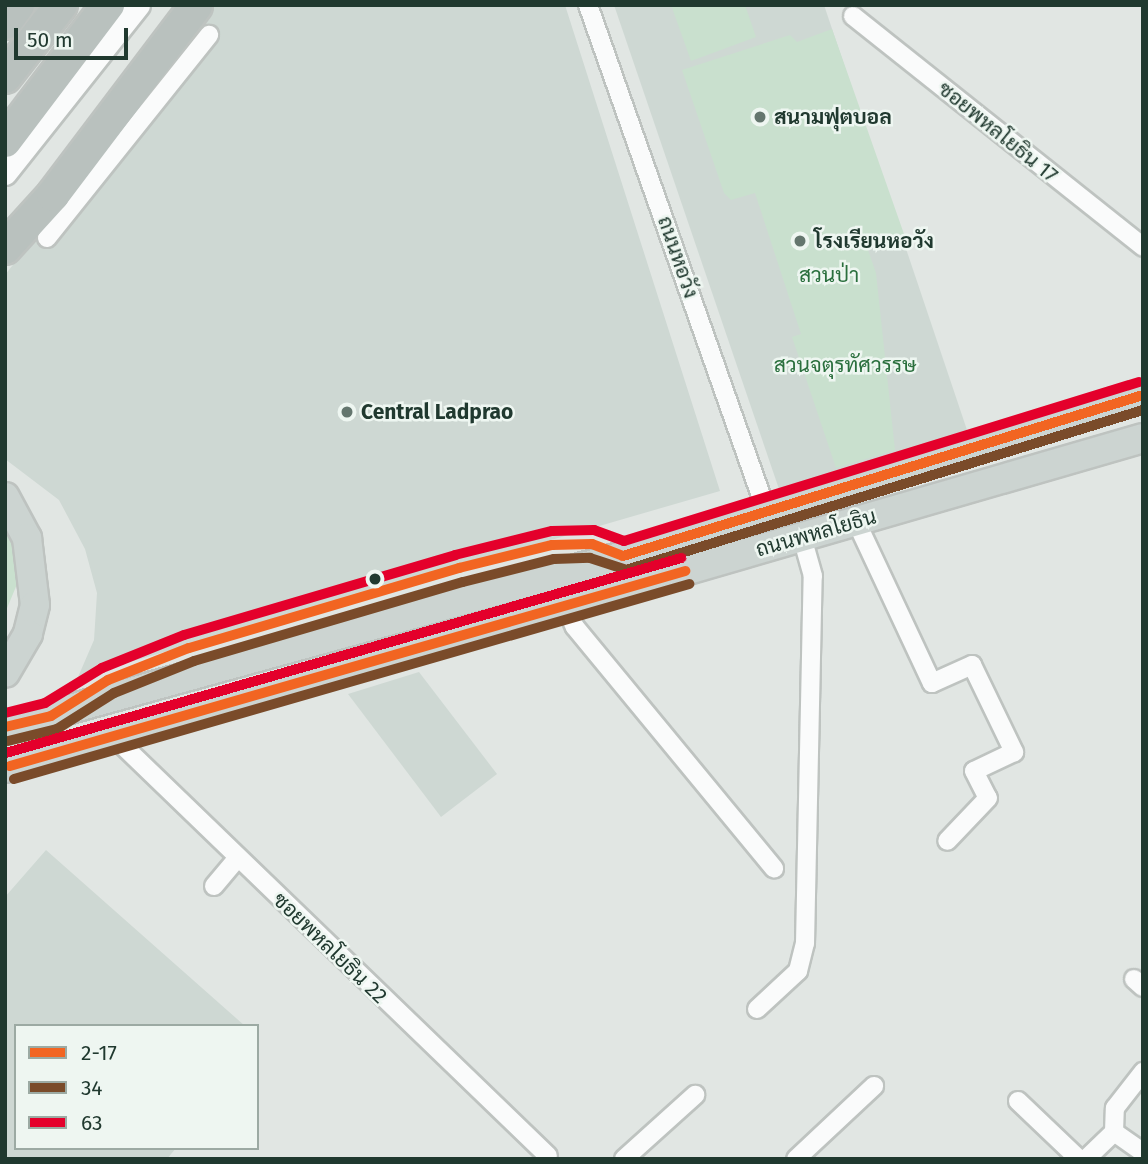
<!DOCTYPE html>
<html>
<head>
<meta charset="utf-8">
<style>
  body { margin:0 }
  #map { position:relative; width:1148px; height:1164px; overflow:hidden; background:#e1e6e3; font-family:"Fira Sans",Sarabun,sans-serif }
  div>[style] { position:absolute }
  .built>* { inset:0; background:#ced8d3 }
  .green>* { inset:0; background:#c9e0ce }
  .roads { filter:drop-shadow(2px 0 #bec3c0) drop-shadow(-2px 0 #bec3c0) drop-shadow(0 2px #bec3c0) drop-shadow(0 -2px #bec3c0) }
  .street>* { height:18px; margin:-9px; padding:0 9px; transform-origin:9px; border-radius:9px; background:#fafbfb }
  .secondary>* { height:24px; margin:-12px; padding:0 12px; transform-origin:12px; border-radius:12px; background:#fafbfb }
  .primary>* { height:28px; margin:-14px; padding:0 14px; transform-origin:14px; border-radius:14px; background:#ccd4d1 }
  .highway>* { height:32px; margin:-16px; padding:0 16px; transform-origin:16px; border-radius:16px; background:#b9c1be }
  .bus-1>* { height:10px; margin:-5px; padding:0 5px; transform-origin:5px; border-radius:5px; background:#f26522 }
  .bus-2>* { height:10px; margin:-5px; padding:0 5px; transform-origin:5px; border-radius:5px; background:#7a4b2a }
  .bus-3>* { height:10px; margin:-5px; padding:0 5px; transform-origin:5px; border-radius:5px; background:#e4002b }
  .dots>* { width:19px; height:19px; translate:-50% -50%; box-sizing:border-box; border:4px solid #eef6f1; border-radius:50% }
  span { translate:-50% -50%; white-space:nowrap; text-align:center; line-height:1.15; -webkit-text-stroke:5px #eef6f1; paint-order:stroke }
  .poi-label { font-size:21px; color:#20392f; font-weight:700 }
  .left { translate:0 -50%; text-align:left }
  .street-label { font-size:21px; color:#20392f }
  .park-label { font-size:21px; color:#2a6f3d }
  .frame { position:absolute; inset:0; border:7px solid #20392f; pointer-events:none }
  .legend { position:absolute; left:14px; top:1024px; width:245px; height:126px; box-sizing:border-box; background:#eef6f1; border:2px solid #9caaa3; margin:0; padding:9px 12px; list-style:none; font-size:21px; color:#20392f }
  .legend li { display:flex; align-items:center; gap:14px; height:35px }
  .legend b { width:35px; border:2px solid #9caaa3 }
  .scale { position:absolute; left:14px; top:28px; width:114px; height:32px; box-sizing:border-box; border:4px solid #20392f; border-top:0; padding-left:9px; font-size:21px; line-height:24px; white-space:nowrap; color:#20392f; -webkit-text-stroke:5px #eef6f1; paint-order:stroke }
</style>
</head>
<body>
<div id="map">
  <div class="built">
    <div style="clip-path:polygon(215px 5px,565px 5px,720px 491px,78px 677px,94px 640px,97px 593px,85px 549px,59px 500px,5px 459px,5px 275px)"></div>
    <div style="clip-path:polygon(614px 5px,824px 5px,967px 430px,780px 492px)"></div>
    <div style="clip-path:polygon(419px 672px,497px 774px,441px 817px,348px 694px)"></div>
    <div style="clip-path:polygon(46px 850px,245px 1026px,16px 1026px,16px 1148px,176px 1148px,167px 1159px,5px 1159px,5px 897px)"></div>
  </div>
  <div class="green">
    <div style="clip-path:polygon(671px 5px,745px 5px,756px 37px,691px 61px)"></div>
    <div style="clip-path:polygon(832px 29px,904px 234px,867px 247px,876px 273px,895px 450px,836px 468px,792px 337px,801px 334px,755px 193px,731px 200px,724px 193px,682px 70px,790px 35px,797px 42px)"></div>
    <div style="clip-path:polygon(5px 510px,11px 517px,20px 577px,5px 613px)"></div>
  </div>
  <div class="roads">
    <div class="street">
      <div style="left:588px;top:5px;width:535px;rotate:70.58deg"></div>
      <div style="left:853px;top:16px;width:371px;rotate:38.5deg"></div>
      <div style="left:47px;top:238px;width:260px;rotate:-51.4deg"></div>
      <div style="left:856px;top:521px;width:179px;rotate:64.9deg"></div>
      <div style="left:932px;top:683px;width:44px;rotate:-24.2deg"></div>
      <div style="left:972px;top:665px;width:97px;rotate:64.2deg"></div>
      <div style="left:1014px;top:752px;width:44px;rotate:154.6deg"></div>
      <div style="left:974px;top:771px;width:30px;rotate:63deg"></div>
      <div style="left:988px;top:798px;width:59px;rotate:133.6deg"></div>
      <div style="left:565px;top:605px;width:24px;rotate:66deg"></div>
      <div style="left:575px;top:627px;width:313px;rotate:50.5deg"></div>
      <div style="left:114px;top:737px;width:603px;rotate:43.99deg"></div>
      <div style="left:214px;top:886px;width:35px;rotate:-50deg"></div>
      <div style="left:1134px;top:979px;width:12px;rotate:42deg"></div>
      <div style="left:757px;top:1009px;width:56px;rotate:-42.8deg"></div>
      <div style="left:798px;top:971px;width:29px;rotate:-76deg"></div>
      <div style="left:805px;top:943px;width:367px;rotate:-88.8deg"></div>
      <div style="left:813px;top:576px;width:41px;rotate:-105.8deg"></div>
      <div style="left:1018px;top:1101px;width:84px;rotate:43.6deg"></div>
      <div style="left:1114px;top:1132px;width:24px;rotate:-88deg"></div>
      <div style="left:1115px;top:1108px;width:46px;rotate:-52.1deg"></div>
      <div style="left:624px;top:1159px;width:96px;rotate:-42deg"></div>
      <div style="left:796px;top:1159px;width:107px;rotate:-43.1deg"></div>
      <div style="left:1086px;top:1159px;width:39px;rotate:-44deg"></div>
      <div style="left:1114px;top:1132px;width:35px;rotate:35deg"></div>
    </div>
    <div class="secondary">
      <div style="left:5px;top:173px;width:214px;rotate:-51.6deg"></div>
    </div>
    <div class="primary">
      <div style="left:5px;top:497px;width:47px;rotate:61.8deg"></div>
      <div style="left:27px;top:538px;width:67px;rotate:83.2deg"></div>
      <div style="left:35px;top:605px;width:30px;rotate:104deg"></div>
      <div style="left:28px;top:634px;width:45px;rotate:120.5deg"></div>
      <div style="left:5px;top:727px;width:641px;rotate:-15.47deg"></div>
      <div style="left:623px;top:556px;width:544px;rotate:-17.2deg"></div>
      <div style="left:5px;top:768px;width:1185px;rotate:-16.17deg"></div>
    </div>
    <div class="highway">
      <div style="left:5px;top:23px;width:22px;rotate:-54deg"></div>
      <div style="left:5px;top:77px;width:91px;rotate:-52.1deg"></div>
      <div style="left:5px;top:141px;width:171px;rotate:-52.9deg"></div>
      <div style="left:5px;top:248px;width:72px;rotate:-47.8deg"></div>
      <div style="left:53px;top:195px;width:237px;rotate:-52.9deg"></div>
    </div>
  </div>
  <div class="bus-1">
    <div style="left:5px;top:727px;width:47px;rotate:-13.4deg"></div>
    <div style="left:51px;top:716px;width:67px;rotate:-32.3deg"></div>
    <div style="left:108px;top:680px;width:87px;rotate:-21.6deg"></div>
    <div style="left:189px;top:648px;width:282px;rotate:-16.5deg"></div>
    <div style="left:459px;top:568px;width:96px;rotate:-13.9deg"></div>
    <div style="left:552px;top:545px;width:40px;rotate:-1.4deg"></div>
    <div style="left:592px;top:544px;width:33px;rotate:21deg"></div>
    <div style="left:623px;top:556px;width:544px;rotate:-17.2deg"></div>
    <div style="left:10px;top:766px;width:703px;rotate:-16.11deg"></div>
  </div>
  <div class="bus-2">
    <div style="left:8px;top:741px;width:50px;rotate:-13.8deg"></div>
    <div style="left:57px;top:729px;width:67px;rotate:-32.3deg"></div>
    <div style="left:114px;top:693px;width:86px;rotate:-21.8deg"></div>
    <div style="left:194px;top:661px;width:280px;rotate:-16.4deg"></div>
    <div style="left:463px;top:582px;width:94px;rotate:-14.2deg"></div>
    <div style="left:554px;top:559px;width:36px;rotate:-2deg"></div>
    <div style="left:590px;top:558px;width:38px;rotate:18deg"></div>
    <div style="left:626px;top:570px;width:541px;rotate:-17.2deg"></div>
    <div style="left:14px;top:779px;width:703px;rotate:-16.11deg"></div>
  </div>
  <div class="bus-3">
    <div style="left:5px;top:713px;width:41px;rotate:-14deg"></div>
    <div style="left:45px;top:703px;width:67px;rotate:-31.6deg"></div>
    <div style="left:102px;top:668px;width:88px;rotate:-21.9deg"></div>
    <div style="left:184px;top:635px;width:283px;rotate:-16.4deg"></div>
    <div style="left:455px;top:555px;width:100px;rotate:-13.9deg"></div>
    <div style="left:552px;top:531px;width:42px;rotate:-1.4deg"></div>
    <div style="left:594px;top:530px;width:32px;rotate:20deg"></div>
    <div style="left:624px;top:541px;width:539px;rotate:-17.16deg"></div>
    <div style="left:6px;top:753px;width:703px;rotate:-16.11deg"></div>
  </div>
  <div class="dots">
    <div style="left:760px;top:117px;background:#64766e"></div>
    <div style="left:800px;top:241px;background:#64766e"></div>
    <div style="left:347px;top:412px;background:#64766e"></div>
    <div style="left:375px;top:579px;background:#20392f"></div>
  </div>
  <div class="poi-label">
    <span class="left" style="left:774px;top:117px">สนามฟุตบอล</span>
    <span class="left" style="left:814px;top:241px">โรงเรียนหอวัง</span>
    <span class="left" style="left:361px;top:412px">Central Ladprao</span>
  </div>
  <div class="street-label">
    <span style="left:998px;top:132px;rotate:39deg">ซอยพหลโยธิน 17</span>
    <span style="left:678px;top:257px;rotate:71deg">ถนนหอวัง</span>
    <span style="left:816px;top:533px;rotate:-16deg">ถนนพหลโยธิน</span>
    <span style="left:330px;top:948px;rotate:44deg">ซอยพหลโยธิน 22</span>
  </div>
  <div class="park-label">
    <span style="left:829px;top:275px">สวนป่า</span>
    <span style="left:845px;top:365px">สวนจตุรทัศวรรษ</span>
  </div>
  <div class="frame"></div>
  <ul class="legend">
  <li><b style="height:9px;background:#f26522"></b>2-17</li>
  <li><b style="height:9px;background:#7a4b2a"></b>34</li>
  <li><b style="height:9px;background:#e4002b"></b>63</li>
  </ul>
  <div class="scale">50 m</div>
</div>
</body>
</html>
